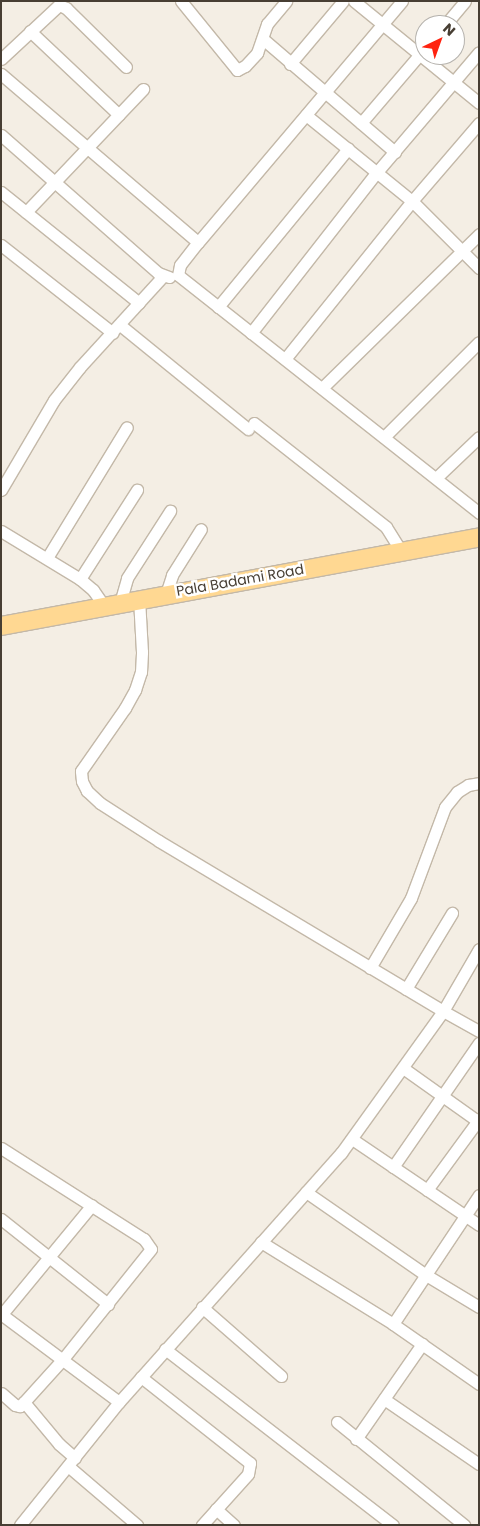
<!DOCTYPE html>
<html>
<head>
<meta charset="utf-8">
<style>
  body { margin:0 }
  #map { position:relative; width:480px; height:1526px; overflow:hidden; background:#f4eee4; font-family:Poppins,sans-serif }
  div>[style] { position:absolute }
  .roads { filter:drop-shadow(1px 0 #c3b8a8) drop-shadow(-1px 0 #c3b8a8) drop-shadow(0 1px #c3b8a8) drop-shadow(0 -1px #c3b8a8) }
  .minor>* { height:11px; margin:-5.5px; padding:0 5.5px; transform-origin:5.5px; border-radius:5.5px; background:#fff }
  .primary>* { height:18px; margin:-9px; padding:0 9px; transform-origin:9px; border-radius:9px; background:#ffd892 }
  span { translate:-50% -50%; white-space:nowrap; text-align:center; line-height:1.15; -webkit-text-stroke:5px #fff; paint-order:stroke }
  .street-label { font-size:14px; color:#473e33 }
  .frame { position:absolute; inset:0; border:2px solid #473e33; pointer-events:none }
  .north { position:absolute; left:415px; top:15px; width:50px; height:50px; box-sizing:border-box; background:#fff; border:1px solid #b5b2ad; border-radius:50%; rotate:42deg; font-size:14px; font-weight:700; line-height:20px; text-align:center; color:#473e33 }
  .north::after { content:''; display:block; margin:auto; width:18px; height:22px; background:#ff2310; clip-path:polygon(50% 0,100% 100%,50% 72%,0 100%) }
</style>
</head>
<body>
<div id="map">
  <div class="roads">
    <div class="minor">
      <div style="left:181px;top:1px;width:89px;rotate:50.9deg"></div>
      <div style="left:237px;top:70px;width:9px;rotate:-27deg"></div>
      <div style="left:245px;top:66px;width:18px;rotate:-47deg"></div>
      <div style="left:257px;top:53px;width:31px;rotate:-71deg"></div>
      <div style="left:267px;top:24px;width:30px;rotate:-50deg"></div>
      <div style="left:354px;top:1px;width:161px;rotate:39.2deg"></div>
      <div style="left:402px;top:1px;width:316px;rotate:130.2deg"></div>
      <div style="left:198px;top:242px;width:29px;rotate:128deg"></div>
      <div style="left:180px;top:265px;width:10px;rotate:101deg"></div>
      <div style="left:178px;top:275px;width:384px;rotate:38.3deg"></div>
      <div style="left:445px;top:25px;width:31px;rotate:-50deg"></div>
      <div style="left:30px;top:31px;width:122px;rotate:43.3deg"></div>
      <div style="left:263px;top:39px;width:174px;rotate:40.6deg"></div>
      <div style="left:1px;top:59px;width:79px;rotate:-43deg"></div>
      <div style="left:59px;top:5px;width:8px;rotate:23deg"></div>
      <div style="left:66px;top:8px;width:84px;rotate:44.5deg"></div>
      <div style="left:290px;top:64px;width:82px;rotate:-49.9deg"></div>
      <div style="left:1px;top:74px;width:259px;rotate:40.5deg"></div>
      <div style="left:306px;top:115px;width:136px;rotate:39.1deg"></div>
      <div style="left:412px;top:201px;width:95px;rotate:45deg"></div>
      <div style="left:361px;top:123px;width:99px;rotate:-49.5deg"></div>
      <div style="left:1px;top:135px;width:209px;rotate:41.3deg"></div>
      <div style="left:158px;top:273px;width:12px;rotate:20deg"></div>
      <div style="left:1px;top:192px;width:177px;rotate:38.8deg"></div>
      <div style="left:26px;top:212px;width:170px;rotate:-46.4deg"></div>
      <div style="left:1px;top:245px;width:142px;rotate:38.2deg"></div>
      <div style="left:218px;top:307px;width:205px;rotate:-50.6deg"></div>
      <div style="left:120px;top:325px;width:165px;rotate:39.1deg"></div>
      <div style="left:251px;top:333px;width:204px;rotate:-52deg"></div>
      <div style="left:377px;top:172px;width:157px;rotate:-49.6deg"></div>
      <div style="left:285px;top:359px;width:203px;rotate:-51.2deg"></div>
      <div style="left:412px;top:201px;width:103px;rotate:-49.3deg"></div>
      <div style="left:322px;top:388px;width:220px;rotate:-44.4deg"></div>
      <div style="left:254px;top:423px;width:168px;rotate:38.2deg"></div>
      <div style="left:386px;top:527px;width:28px;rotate:58deg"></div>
      <div style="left:384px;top:437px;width:134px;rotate:-45deg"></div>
      <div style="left:436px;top:478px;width:59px;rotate:-43.6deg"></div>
      <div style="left:1px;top:490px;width:104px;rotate:-59.5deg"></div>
      <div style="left:54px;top:400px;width:42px;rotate:-51.8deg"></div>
      <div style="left:80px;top:367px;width:123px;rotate:-47.6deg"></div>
      <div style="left:1px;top:531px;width:92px;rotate:31.3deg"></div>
      <div style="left:80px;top:579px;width:17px;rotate:40deg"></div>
      <div style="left:93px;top:590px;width:19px;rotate:55deg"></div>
      <div style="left:47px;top:558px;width:153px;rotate:-58.6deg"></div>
      <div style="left:80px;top:579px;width:106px;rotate:-57.4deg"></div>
      <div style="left:166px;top:594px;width:20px;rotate:-72deg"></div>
      <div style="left:172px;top:575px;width:54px;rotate:-57.8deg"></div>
      <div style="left:120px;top:603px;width:26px;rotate:-74deg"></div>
      <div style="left:127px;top:578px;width:80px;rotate:-57.3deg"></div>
      <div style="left:479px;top:949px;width:72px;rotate:120.1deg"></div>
      <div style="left:443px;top:1011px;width:41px;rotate:29.1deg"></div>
      <div style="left:370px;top:968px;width:81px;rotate:-59.6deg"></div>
      <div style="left:411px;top:898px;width:97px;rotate:-69.5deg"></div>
      <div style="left:445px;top:807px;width:19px;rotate:-51deg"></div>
      <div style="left:457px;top:792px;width:13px;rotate:-32deg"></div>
      <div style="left:468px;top:785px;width:11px;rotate:-10deg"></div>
      <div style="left:406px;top:989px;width:89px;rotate:-58.8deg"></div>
      <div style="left:403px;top:1068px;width:93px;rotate:35.4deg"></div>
      <div style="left:352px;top:1139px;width:153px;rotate:34.1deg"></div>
      <div style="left:1px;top:1148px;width:169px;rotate:32.5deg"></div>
      <div style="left:144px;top:1239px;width:12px;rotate:55deg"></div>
      <div style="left:151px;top:1249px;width:142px;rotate:128.7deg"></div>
      <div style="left:62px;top:1360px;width:57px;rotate:132.1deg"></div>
      <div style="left:24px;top:1402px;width:6px;rotate:135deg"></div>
      <div style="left:20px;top:1406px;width:5px;rotate:-169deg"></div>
      <div style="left:15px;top:1405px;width:18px;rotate:-139deg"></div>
      <div style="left:393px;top:1167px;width:151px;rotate:-55.3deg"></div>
      <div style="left:427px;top:1190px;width:88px;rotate:-53.8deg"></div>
      <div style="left:306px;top:1192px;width:146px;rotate:34.7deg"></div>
      <div style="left:426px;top:1275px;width:62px;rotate:31.1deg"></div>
      <div style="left:1px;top:1219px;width:137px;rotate:38.5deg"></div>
      <div style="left:261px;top:1242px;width:155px;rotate:31.8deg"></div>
      <div style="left:393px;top:1324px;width:105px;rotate:34.9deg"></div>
      <div style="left:202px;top:1307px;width:105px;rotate:41.1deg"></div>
      <div style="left:1px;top:1314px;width:147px;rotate:36.7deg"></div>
      <div style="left:2px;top:1314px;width:141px;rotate:-50.5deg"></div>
      <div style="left:393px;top:1324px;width:155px;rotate:-56.3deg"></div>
      <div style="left:165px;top:1349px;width:288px;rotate:37.7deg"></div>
      <div style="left:141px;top:1377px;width:139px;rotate:38.3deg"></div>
      <div style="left:250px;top:1463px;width:11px;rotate:100deg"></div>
      <div style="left:248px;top:1474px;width:69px;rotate:132deg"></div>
      <div style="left:384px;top:1399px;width:115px;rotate:34.4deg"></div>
      <div style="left:24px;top:1402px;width:55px;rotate:50.2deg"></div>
      <div style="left:59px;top:1444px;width:21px;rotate:41deg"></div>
      <div style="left:337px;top:1422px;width:164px;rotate:39deg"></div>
      <div style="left:356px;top:1439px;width:116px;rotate:-55.2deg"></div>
      <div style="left:68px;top:1466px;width:91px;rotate:40.5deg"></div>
      <div style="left:216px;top:1509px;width:24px;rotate:42deg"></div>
      <div style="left:20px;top:1525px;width:158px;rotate:-51.2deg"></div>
      <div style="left:119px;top:1402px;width:334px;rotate:-48.3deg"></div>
      <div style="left:341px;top:1153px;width:175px;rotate:-54.3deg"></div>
      <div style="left:443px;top:1011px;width:331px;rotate:-149.1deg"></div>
      <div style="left:159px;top:841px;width:70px;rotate:-147.2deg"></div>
      <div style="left:100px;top:803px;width:18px;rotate:-137deg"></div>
      <div style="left:87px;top:791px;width:11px;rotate:-117deg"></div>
      <div style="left:82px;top:781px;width:10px;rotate:-96deg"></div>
      <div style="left:81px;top:771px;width:77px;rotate:-55.1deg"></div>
      <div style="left:125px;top:708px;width:21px;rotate:-61deg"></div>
      <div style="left:135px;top:690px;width:19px;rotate:-72deg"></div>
      <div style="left:141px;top:672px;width:20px;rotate:-87deg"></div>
      <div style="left:142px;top:652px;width:53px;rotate:-93.2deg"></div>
    </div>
    <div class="primary">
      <div style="left:1px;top:626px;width:486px;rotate:-10.5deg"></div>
    </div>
  </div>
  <div class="street-label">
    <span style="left:240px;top:580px;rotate:-10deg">Pala Badami Road</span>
  </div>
  <div class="frame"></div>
  <div class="north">N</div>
</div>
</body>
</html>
